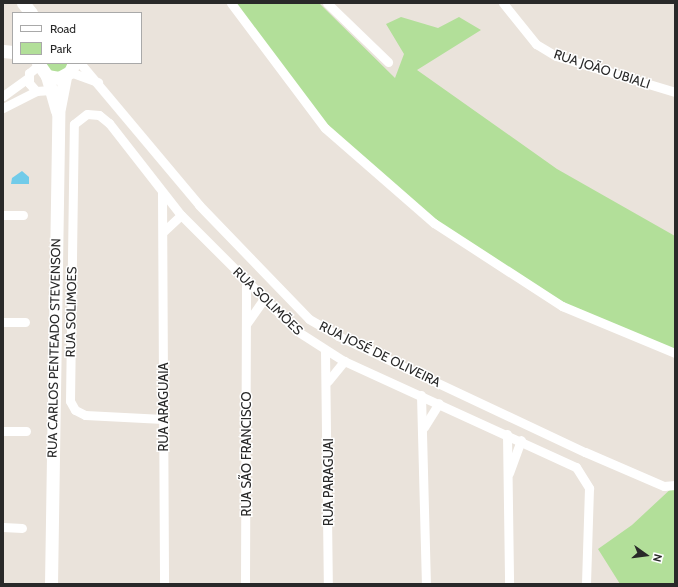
<!DOCTYPE html>
<html>
<head>
<meta charset="utf-8">
<style>
  body { margin:0 }
  #map { position:relative; width:678px; height:587px; overflow:hidden; background:#eae3db; font-family:Cabin,sans-serif }
  div>[style] { position:absolute }
  .green>* { inset:0; background:#b2df99 }
  .water>* { inset:0; background:#71cbe9 }
  .street>* { height:9px; margin:-4.5px; padding:0 4.5px; transform-origin:4.5px; border-radius:4.5px; background:#fff }
  .secondary>* { height:13px; margin:-6.5px; padding:0 6.5px; transform-origin:6.5px; border-radius:6.5px; background:#fff }
  span { translate:-50% -50%; white-space:nowrap; text-align:center; line-height:1.15; -webkit-text-stroke:3px #fff; paint-order:stroke }
  .street-label { font-size:13px; color:#292929 }
  .frame { position:absolute; inset:0; border:4px solid #292929; pointer-events:none }
  .legend { position:absolute; left:12px; top:12px; width:130px; height:52px; box-sizing:border-box; background:#fff; border:1px solid #a9a9a9; margin:0; padding:5px 7px; list-style:none; font-size:12px; color:#292929 }
  .legend li { display:flex; align-items:center; gap:8px; height:20px }
  .legend b { width:20px; border:1px solid #a9a9a9 }
  .north { position:absolute; left:626px; top:535px; width:40px; height:40px; -webkit-text-stroke:3px #fff; paint-order:stroke; rotate:104deg; font-size:11px; font-weight:700; line-height:16px; text-align:center; color:#292929 }
  .north::after { content:''; display:block; margin:auto; width:14px; height:18px; background:#292929; clip-path:polygon(50% 0,100% 100%,50% 72%,0 100%) }
</style>
</head>
<body>
<div id="map">
  <div class="green">
    <div style="clip-path:polygon(231px 3px,319px 3px,395px 78px,404px 54px,386px 24px,401px 17px,438px 28px,459px 17px,481px 30px,417px 70px,557px 169px,675px 236px,675px 353px,601px 324px,464px 244px,325px 128px)"></div>
    <div style="clip-path:polygon(44px 63px,67px 63px,67px 68px,55px 75px)"></div>
    <div style="clip-path:polygon(675px 485px,675px 584px,620px 584px,598px 549px,632px 525px)"></div>
  </div>
  <div class="water">
    <div style="clip-path:polygon(22px 171px,29px 177px,29px 184px,11px 184px,12px 178px)"></div>
  </div>
  <div class="street">
    <div style="left:231px;top:3px;width:156px;rotate:53.1deg"></div>
    <div style="left:325px;top:128px;width:145px;rotate:41.1deg"></div>
    <div style="left:434px;top:223px;width:153px;rotate:33deg"></div>
    <div style="left:562px;top:306px;width:122px;rotate:22.6deg"></div>
    <div style="left:327px;top:3px;width:85px;rotate:44deg"></div>
    <div style="left:503px;top:3px;width:53px;rotate:51.2deg"></div>
    <div style="left:536px;top:44px;width:23px;rotate:31deg"></div>
    <div style="left:556px;top:56px;width:124px;rotate:16.8deg"></div>
    <div style="left:80px;top:63px;width:185px;rotate:50deg"></div>
    <div style="left:199px;top:205px;width:158px;rotate:46deg"></div>
    <div style="left:309px;top:319px;width:34px;rotate:30deg"></div>
    <div style="left:338px;top:336px;width:273px;rotate:25.2deg"></div>
    <div style="left:585px;top:452px;width:86px;rotate:23.3deg"></div>
    <div style="left:664px;top:486px;width:11px;rotate:-5deg"></div>
    <div style="left:39px;top:65px;width:13px;rotate:141deg"></div>
    <div style="left:29px;top:73px;width:10px;rotate:90deg"></div>
    <div style="left:29px;top:83px;width:11px;rotate:49deg"></div>
    <div style="left:36px;top:91px;width:15px;rotate:-4deg"></div>
    <div style="left:70px;top:72px;width:30px;rotate:20deg"></div>
    <div style="left:3px;top:96px;width:31px;rotate:-36deg"></div>
    <div style="left:3px;top:108px;width:37px;rotate:-27deg"></div>
    <div style="left:162px;top:193px;width:391px;rotate:89.7deg"></div>
    <div style="left:3px;top:215px;width:20px"></div>
    <div style="left:164px;top:231px;width:23px;rotate:-43deg"></div>
    <div style="left:3px;top:322px;width:22px"></div>
    <div style="left:247px;top:323px;width:28px;rotate:-55deg"></div>
    <div style="left:325px;top:350px;width:234px;rotate:89.3deg"></div>
    <div style="left:328px;top:381px;width:26px;rotate:-51deg"></div>
    <div style="left:421px;top:395px;width:189px;rotate:88.5deg"></div>
    <div style="left:163px;top:419px;width:78px;rotate:-177.1deg"></div>
    <div style="left:85px;top:415px;width:11px;rotate:-153deg"></div>
    <div style="left:75px;top:410px;width:10px;rotate:-119deg"></div>
    <div style="left:70px;top:401px;width:277px;rotate:-89.2deg"></div>
    <div style="left:74px;top:124px;width:16px;rotate:-38deg"></div>
    <div style="left:87px;top:114px;width:12px;rotate:5deg"></div>
    <div style="left:99px;top:115px;width:13px;rotate:39deg"></div>
    <div style="left:109px;top:123px;width:117px;rotate:52deg"></div>
    <div style="left:181px;top:215px;width:164px;rotate:45deg"></div>
    <div style="left:297px;top:331px;width:56px;rotate:32.6deg"></div>
    <div style="left:344px;top:361px;width:255px;rotate:24.6deg"></div>
    <div style="left:576px;top:467px;width:25px;rotate:58deg"></div>
    <div style="left:589px;top:488px;width:96px;rotate:91.8deg"></div>
    <div style="left:424px;top:427px;width:28px;rotate:-58deg"></div>
    <div style="left:3px;top:431px;width:23px"></div>
    <div style="left:507px;top:434px;width:150px;rotate:89.2deg"></div>
    <div style="left:509px;top:473px;width:35px;rotate:-70deg"></div>
    <div style="left:3px;top:527px;width:19px;rotate:3deg"></div>
    <div style="left:245px;top:584px;width:302px;rotate:-89.8deg"></div>
  </div>
  <div class="secondary">
    <div style="left:23px;top:3px;width:13px;rotate:51deg"></div>
    <div style="left:3px;top:51px;width:10px;rotate:6deg"></div>
    <div style="left:38px;top:63px;width:16px;rotate:55deg"></div>
    <div style="left:47px;top:76px;width:12px;rotate:9deg"></div>
    <div style="left:59px;top:78px;width:13px;rotate:-29deg"></div>
    <div style="left:70px;top:72px;width:10px;rotate:-66deg"></div>
    <div style="left:47px;top:76px;width:36px;rotate:74deg"></div>
    <div style="left:51px;top:584px;width:471px;rotate:-89.1deg"></div>
    <div style="left:58px;top:113px;width:38px;rotate:-79deg"></div>
  </div>
  <div class="street-label">
    <span style="left:602px;top:69px;rotate:18deg">RUA JOÃO UBIALI</span>
    <span style="left:268px;top:301px;rotate:44deg">RUA SOLIMÕES</span>
    <span style="left:71px;top:312px;rotate:-89deg">RUA SOLIMOES</span>
    <span style="left:54px;top:348px;rotate:-89deg">RUA CARLOS PENTEADO STEVENSON</span>
    <span style="left:380px;top:354px;rotate:26deg">RUA JOSÉ DE OLIVEIRA</span>
    <span style="left:163px;top:407px;rotate:-90deg">RUA ARAGUAIA</span>
    <span style="left:246px;top:454px;rotate:-90deg">RUA SÃO FRANCISCO</span>
    <span style="left:328px;top:482px;rotate:-90deg">RUA PARAGUAI</span>
  </div>
  <div class="frame"></div>
  <ul class="legend">
  <li><b style="height:5px;background:#fff"></b>Road</li>
  <li><b style="height:11px;background:#b2df99"></b>Park</li>
  </ul>
  <div class="north">N</div>
</div>
</body>
</html>
